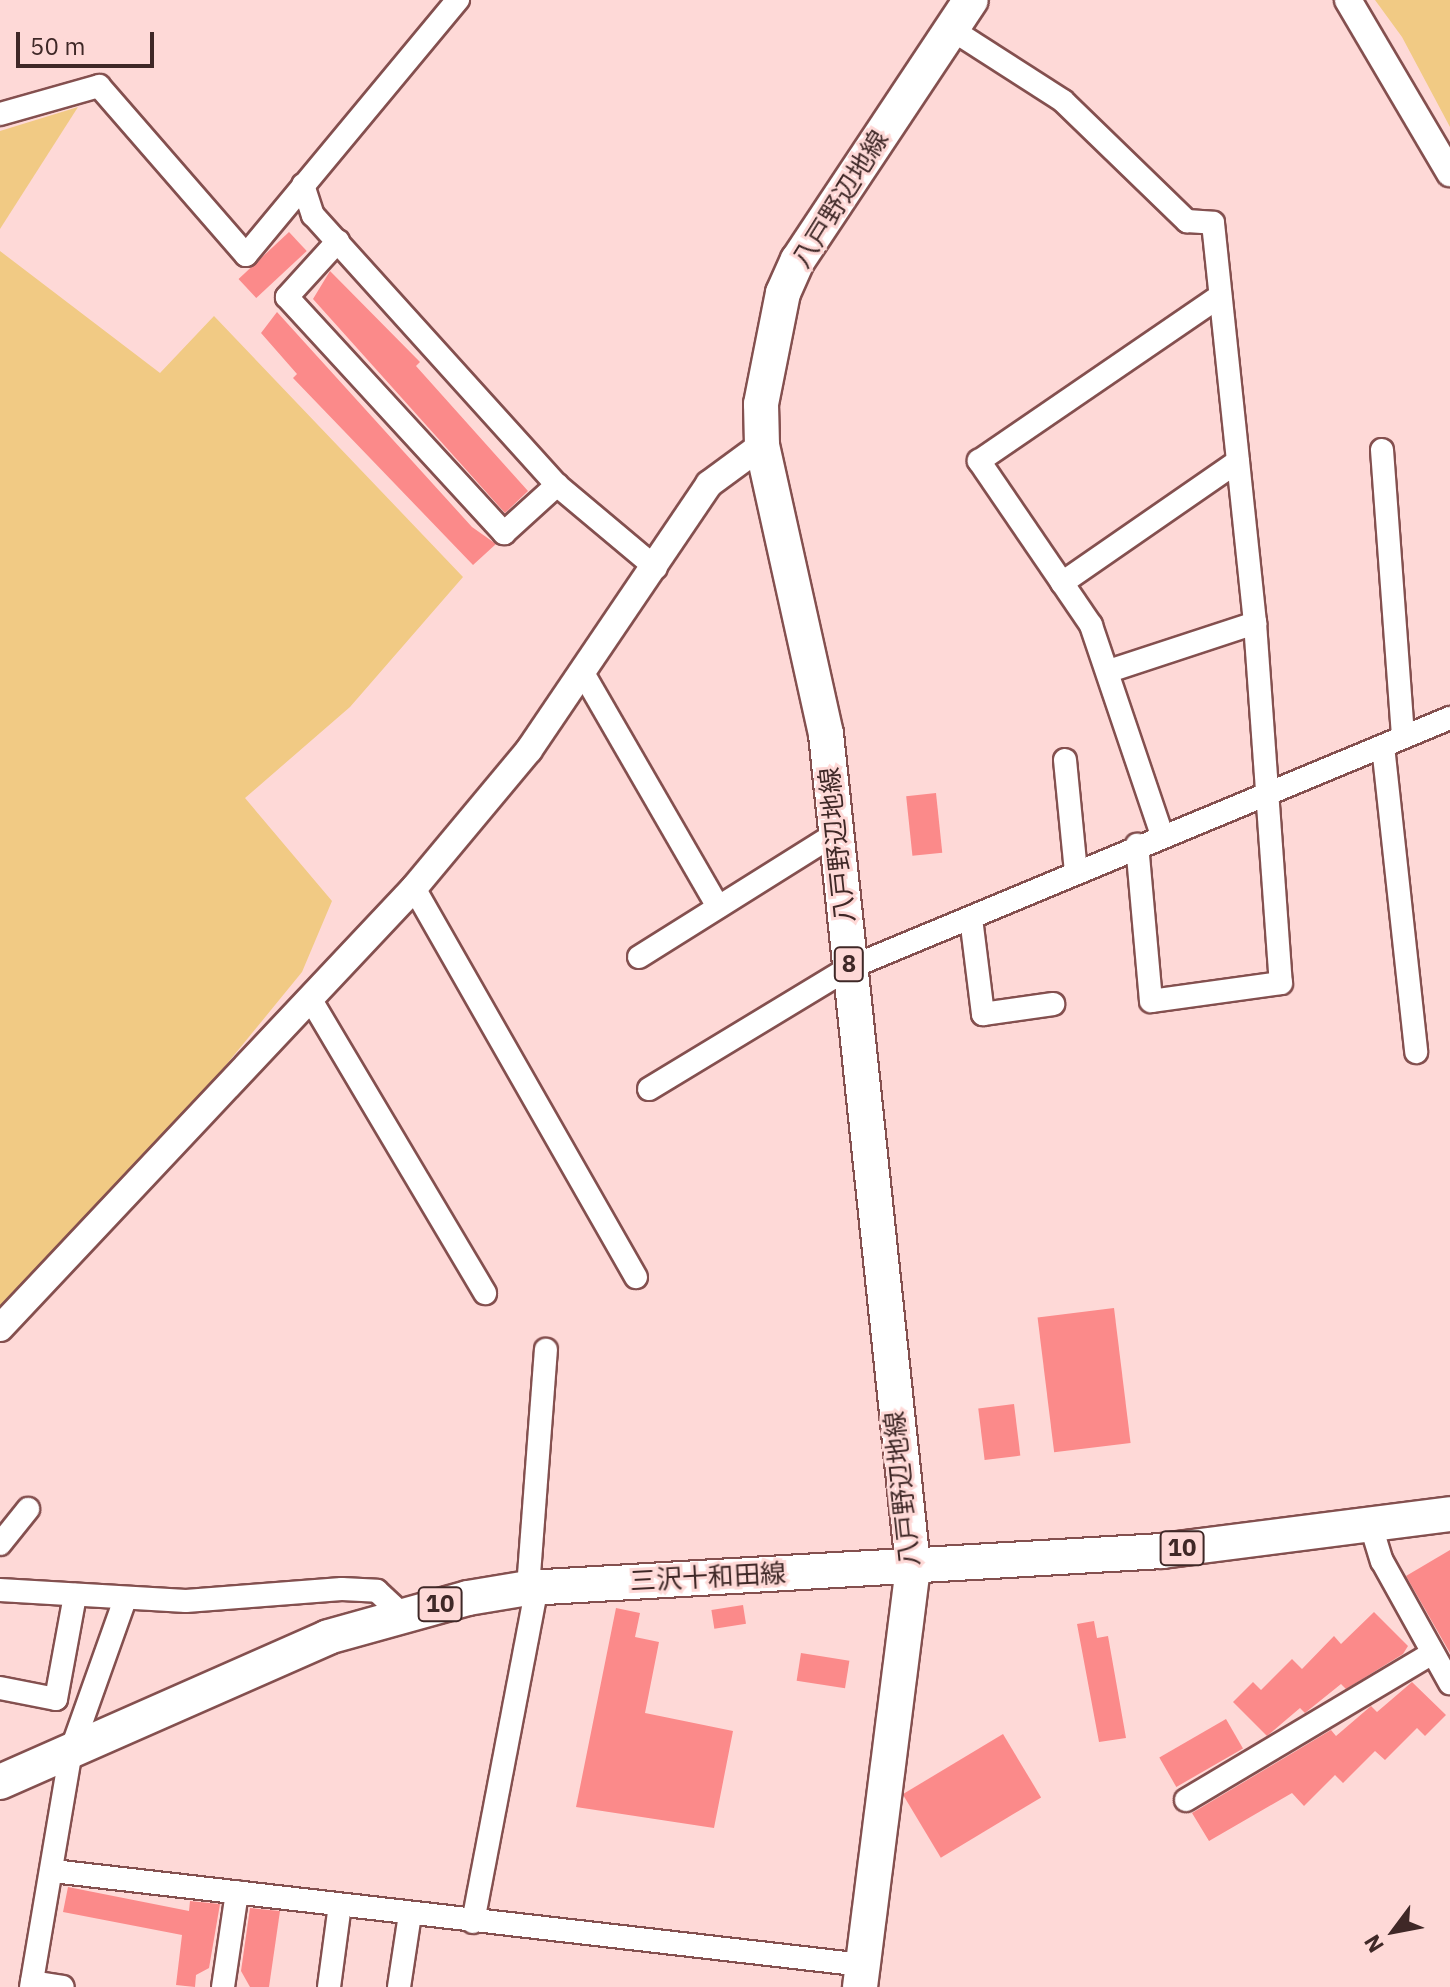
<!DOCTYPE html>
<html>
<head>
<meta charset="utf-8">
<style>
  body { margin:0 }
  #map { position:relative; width:1450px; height:1987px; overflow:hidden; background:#fed9d7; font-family:"IBM Plex Sans","Noto Sans JP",sans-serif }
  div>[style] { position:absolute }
  .green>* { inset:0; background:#f1ca84 }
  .building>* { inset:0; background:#fb8a8a; transform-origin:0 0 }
  .roads { filter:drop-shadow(2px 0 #84504f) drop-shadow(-2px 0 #84504f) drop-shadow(0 2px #84504f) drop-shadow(0 -2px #84504f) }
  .minor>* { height:22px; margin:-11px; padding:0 11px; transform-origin:11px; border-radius:11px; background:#fff }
  .tertiary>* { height:26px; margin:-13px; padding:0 13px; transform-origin:13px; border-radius:13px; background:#fff }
  .primary>* { height:34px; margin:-17px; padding:0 17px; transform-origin:17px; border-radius:17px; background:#fff }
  span { translate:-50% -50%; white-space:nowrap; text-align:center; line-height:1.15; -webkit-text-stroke:6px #fed9d7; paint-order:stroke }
  .shield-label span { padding:2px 6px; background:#fed9d7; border:2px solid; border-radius:6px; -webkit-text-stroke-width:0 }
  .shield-label { font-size:24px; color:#3f2827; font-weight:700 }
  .street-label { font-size:26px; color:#3f2827 }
  .north { position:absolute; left:1354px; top:1891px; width:80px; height:80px; -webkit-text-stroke:6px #fed9d7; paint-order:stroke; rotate:238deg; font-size:22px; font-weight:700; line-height:32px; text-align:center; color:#3f2827 }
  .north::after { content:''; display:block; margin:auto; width:28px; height:36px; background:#3f2827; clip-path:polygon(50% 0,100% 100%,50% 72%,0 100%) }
  .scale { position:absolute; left:16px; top:32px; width:138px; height:36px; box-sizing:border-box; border:4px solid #3f2827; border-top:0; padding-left:10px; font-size:24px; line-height:28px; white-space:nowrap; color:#3f2827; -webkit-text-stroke:6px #fed9d7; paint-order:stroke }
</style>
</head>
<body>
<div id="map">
  <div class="green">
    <div style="clip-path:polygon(1375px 0,1450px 0,1450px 127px,1402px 37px)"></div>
    <div style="clip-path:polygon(78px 107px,0 229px,0 131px)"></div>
    <div style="clip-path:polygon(0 251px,160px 373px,214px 316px,463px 577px,350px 707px,245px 798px,332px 901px,302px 972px,146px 1163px,0 1316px)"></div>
  </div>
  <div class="building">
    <div style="left:289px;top:232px;width:26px;height:69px;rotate:47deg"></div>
    <div style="clip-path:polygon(330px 271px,420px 362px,416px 366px,528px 491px,505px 513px,313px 299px)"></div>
    <div style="clip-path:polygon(277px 312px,472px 527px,496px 544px,473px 565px,293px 378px,297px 374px,261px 333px)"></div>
    <div style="left:936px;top:793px;width:60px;height:30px;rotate:84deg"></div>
    <div style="left:1114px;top:1308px;width:136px;height:77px;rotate:83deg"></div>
    <div style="left:1014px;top:1404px;width:52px;height:36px;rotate:83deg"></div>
    <div style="clip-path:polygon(1450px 1550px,1450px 1653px,1406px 1576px)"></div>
    <div style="left:743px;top:1605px;width:19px;height:32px;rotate:81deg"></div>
    <div style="clip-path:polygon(616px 1608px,640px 1613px,635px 1637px,659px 1642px,645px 1713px,733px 1731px,714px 1828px,576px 1807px)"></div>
    <div style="clip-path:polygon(1374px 1612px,1408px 1646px,1403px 1654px,1346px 1689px,1341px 1684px,1305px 1713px,1300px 1708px,1267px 1736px,1233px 1702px,1253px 1682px,1261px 1690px,1292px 1659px,1302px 1669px,1334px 1636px,1341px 1644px)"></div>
    <div style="clip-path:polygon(1094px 1621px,1097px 1638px,1108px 1636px,1126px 1738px,1099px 1742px,1077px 1624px)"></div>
    <div style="left:801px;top:1653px;width:49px;height:28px;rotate:9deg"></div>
    <div style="clip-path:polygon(1412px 1682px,1446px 1715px,1425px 1736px,1417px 1728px,1385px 1760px,1375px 1751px,1343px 1783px,1335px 1775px,1304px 1806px,1292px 1793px,1209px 1841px,1192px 1813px,1331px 1730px,1336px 1736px,1371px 1706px,1377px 1712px)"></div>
    <div style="left:1226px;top:1719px;width:34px;height:77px;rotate:60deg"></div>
    <div style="left:1003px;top:1734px;width:74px;height:117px;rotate:59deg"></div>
    <div style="clip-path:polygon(68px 1887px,189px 1911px,190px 1901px,220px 1904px,209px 1968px,196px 1975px,195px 1987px,176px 1985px,182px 1935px,63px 1912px)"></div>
    <div style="clip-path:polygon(250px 1908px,280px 1911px,269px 1987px,250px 1987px,241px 1971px)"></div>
  </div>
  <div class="roads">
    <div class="minor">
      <div style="left:951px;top:29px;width:133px;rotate:32.7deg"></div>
      <div style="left:1063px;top:101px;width:173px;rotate:44.1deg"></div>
      <div style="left:1187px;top:221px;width:26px;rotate:4deg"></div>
      <div style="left:1213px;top:223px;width:402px;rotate:84deg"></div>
      <div style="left:1255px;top:623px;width:361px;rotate:85.9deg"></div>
      <div style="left:1281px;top:983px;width:131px;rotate:172.1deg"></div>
      <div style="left:1151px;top:1001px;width:157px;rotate:-95.1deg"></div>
      <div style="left:0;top:114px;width:103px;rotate:-15.8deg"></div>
      <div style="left:99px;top:86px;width:224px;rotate:49deg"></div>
      <div style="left:246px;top:255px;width:332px;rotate:-50.3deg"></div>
      <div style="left:303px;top:185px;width:32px;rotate:72deg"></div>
      <div style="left:313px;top:215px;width:364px;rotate:47.9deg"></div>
      <div style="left:557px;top:485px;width:129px;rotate:40deg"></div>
      <div style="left:338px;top:241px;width:76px;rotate:132.3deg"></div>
      <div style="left:287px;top:297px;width:321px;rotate:47.4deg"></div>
      <div style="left:504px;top:533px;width:72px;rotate:-42.2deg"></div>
      <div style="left:1382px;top:450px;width:288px;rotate:85.8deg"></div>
      <div style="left:1062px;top:583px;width:214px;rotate:-34.7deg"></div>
      <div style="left:1112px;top:670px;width:151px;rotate:-18.2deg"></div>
      <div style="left:583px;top:673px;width:270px;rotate:60deg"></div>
      <div style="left:1383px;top:746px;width:308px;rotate:83.8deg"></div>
      <div style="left:1065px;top:760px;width:113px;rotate:84.4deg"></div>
      <div style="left:1162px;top:835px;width:222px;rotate:-108.7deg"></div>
      <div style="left:1091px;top:625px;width:199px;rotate:-124.3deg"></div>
      <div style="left:979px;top:461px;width:292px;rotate:-34.4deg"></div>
      <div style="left:414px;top:888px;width:448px;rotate:60.3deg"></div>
      <div style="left:971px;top:918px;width:97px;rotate:82.9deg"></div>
      <div style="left:983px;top:1014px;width:71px;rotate:-8.1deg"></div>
      <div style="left:639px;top:957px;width:231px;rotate:-32.1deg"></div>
      <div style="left:311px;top:1000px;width:341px;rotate:59.3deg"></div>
      <div style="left:649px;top:1089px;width:234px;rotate:-31.2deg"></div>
      <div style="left:849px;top:968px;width:651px;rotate:-22.59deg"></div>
      <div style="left:1371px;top:1526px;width:37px;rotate:73deg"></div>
      <div style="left:1382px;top:1561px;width:140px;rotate:60.9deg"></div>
      <div style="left:0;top:1544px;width:45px;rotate:-51.3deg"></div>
      <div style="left:528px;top:1588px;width:239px;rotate:-85.7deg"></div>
      <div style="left:0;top:1590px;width:186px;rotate:3.4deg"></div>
      <div style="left:186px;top:1601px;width:156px;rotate:-4.4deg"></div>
      <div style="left:342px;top:1589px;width:35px;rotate:3deg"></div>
      <div style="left:377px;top:1591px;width:33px;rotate:43deg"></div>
      <div style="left:0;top:1688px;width:57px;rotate:11.1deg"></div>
      <div style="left:56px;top:1699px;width:106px;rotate:-79.6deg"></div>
      <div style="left:1186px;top:1800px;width:287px;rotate:-30.8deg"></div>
      <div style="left:53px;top:1871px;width:815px;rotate:6.62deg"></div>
      <div style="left:473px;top:1922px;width:341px;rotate:-79.2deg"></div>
      <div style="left:32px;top:1982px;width:31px;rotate:9deg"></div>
      <div style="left:31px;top:1987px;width:239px;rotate:-80.4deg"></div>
      <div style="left:71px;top:1751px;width:161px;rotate:-70.4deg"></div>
      <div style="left:223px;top:1987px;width:96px;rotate:-81.6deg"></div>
      <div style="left:329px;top:1987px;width:83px;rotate:-82.4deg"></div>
      <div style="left:399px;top:1987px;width:74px;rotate:-81.4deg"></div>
    </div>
    <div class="tertiary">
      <div style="left:1348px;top:0;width:201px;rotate:59.5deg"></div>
      <div style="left:0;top:1328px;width:604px;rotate:-46.74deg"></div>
      <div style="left:414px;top:888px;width:180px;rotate:-50.2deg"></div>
      <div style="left:529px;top:750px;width:321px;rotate:-55.9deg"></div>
      <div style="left:709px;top:484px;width:66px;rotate:-36.3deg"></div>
    </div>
    <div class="primary">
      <div style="left:0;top:1782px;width:359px;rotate:-23.8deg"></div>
      <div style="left:328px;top:1637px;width:145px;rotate:-15.6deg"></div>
      <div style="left:468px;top:1598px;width:61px;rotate:-9.5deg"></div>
      <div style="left:528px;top:1588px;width:635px;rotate:-3.34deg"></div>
      <div style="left:1162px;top:1551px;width:290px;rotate:-7.3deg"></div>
      <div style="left:860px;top:1987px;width:424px;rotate:-82.8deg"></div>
      <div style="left:913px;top:1566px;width:837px;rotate:-95.97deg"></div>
      <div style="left:826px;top:734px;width:296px;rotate:-102.5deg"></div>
      <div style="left:762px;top:445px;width:41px;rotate:-91.4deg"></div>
      <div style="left:761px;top:404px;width:113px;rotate:-78.8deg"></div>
      <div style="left:783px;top:293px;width:36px;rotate:-66deg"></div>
      <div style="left:798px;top:260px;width:312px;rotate:-56.4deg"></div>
    </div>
  </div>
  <div class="shield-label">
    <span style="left:849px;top:964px">8</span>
    <span style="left:1182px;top:1548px">10</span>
    <span style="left:440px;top:1604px">10</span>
  </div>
  <div class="street-label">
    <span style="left:840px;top:199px;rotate:-58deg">八戸野辺地線</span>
    <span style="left:837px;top:845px;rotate:-96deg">八戸野辺地線</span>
    <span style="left:902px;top:1489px;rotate:-96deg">八戸野辺地線</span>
    <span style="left:708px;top:1577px;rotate:-3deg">三沢十和田線</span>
  </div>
  <div class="north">N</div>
  <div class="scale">50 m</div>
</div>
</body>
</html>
